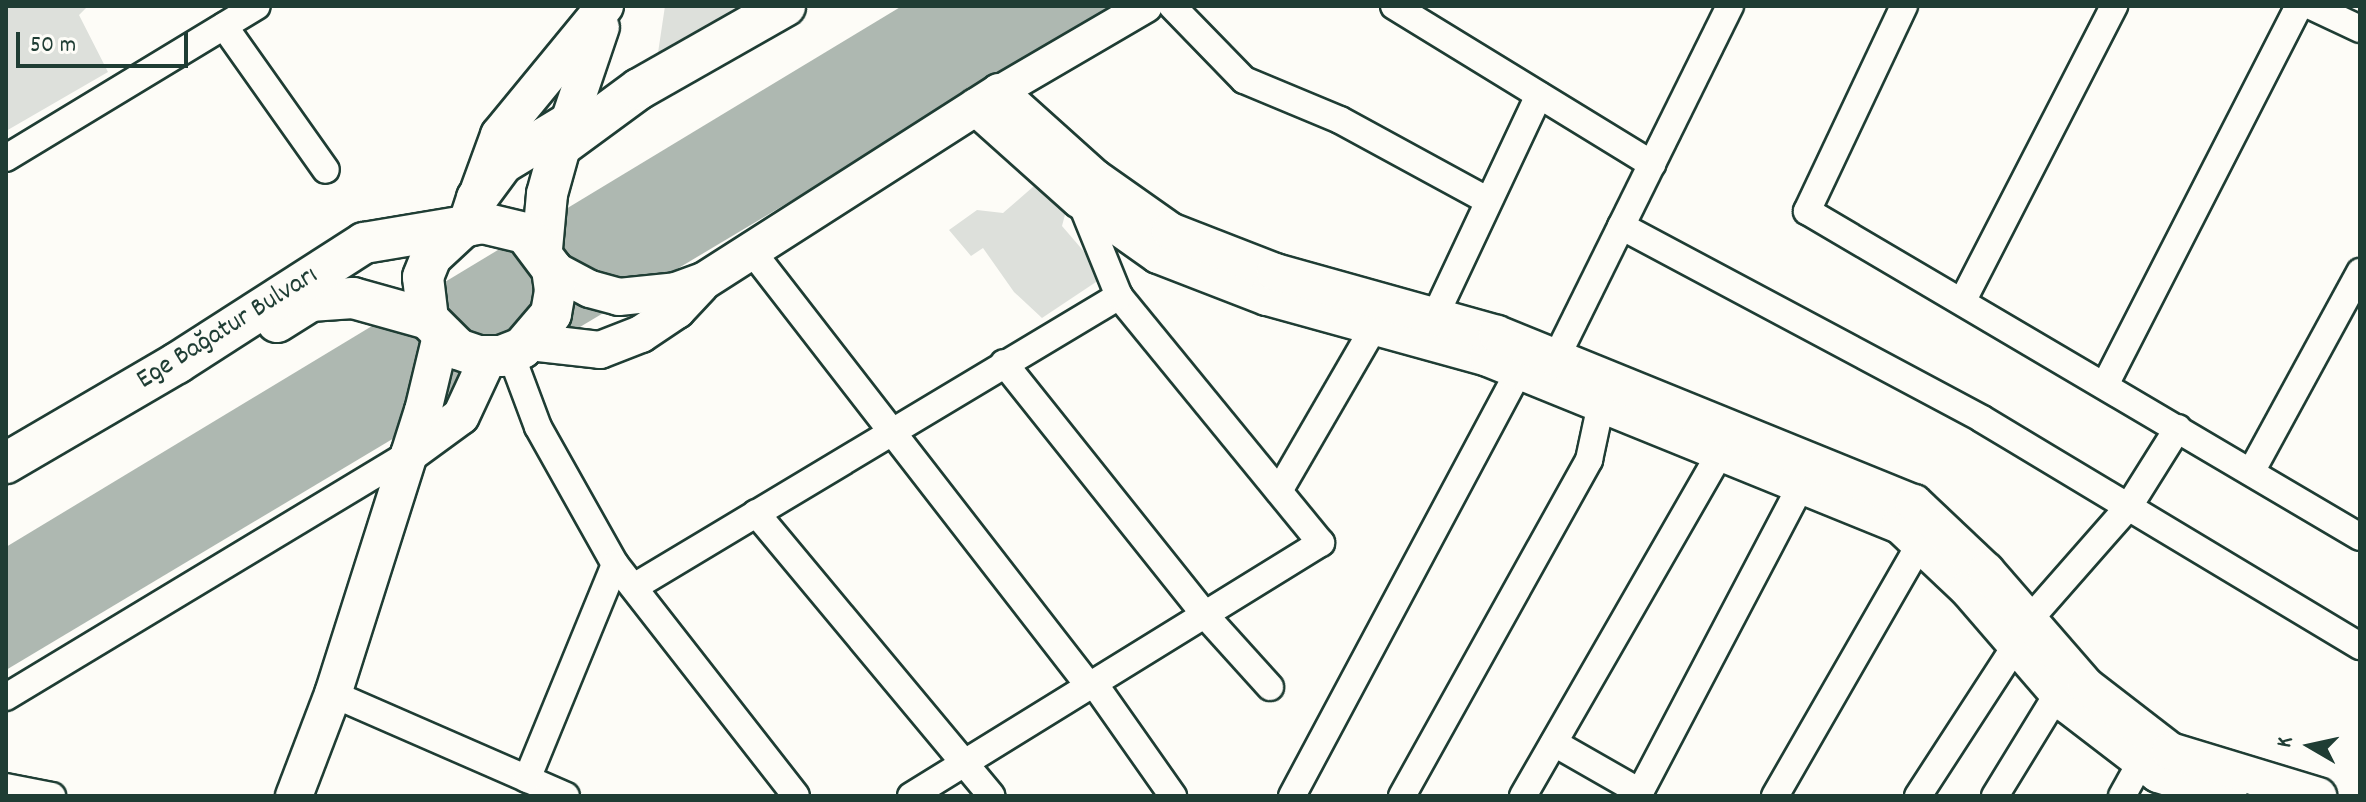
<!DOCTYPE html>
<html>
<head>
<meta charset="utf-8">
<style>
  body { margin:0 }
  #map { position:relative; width:2366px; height:802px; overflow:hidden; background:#fdfcf7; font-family:Dekko,sans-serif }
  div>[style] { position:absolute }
  .green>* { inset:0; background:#dde0db }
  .water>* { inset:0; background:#aeb8b1 }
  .roads { filter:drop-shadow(2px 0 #1f3d34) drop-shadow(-2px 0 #1f3d34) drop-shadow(0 2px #1f3d34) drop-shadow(0 -2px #1f3d34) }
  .minor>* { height:26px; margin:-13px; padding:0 13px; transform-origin:13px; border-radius:13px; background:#fdfcf7 }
  .tertiary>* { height:32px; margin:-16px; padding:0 16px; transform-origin:16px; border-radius:16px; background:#fdfcf7 }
  .secondary>* { height:36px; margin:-18px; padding:0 18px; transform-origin:18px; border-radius:18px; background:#fdfcf7 }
  .primary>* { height:40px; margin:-20px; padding:0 20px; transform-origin:20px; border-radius:20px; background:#fdfcf7 }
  span { translate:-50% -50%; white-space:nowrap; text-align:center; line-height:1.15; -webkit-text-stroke:7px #fdfcf7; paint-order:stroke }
  .street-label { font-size:28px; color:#1f3d34 }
  .frame { position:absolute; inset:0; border:8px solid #1f3d34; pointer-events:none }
  .north { position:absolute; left:2270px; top:706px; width:80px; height:80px; -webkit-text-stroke:6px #fdfcf7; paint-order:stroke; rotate:279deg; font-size:22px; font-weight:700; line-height:32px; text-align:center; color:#1f3d34 }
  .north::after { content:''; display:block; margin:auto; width:28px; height:36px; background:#1f3d34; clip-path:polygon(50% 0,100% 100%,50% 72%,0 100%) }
  .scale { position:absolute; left:16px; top:32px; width:172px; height:36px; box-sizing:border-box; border:4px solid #1f3d34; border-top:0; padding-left:10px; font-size:24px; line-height:28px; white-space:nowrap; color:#1f3d34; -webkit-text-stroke:6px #fdfcf7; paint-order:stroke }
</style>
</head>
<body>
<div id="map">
  <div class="green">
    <div style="clip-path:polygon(6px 6px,88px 6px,79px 15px,108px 72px,6px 131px)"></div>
    <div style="clip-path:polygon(665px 6px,754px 6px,665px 55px,658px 53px)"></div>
    <div style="clip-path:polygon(1034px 186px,1068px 203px,1062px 226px,1105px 276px,1042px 318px,1014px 292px,983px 248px,971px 256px,949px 230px,977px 210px,1003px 213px)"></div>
  </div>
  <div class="water">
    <div style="clip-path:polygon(902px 6px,1117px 6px,6px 670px,6px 547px)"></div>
  </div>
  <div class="roads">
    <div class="minor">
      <div style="left:1172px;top:6px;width:103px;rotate:45.8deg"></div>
      <div style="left:1244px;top:80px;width:104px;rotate:22.6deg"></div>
      <div style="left:1340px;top:120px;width:167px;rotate:28.6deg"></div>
      <div style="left:1394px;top:6px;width:303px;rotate:31.5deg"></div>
      <div style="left:1904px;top:6px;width:227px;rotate:115.3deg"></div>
      <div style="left:1807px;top:211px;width:642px;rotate:30.52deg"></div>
      <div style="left:2311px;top:6px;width:54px;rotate:25.1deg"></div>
      <div style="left:224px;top:26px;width:176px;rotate:54.7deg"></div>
      <div style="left:6px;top:158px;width:293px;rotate:-31.2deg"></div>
      <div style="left:1621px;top:226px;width:409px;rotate:28.1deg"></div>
      <div style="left:1982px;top:419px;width:441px;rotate:31deg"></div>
      <div style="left:751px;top:250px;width:553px;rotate:52.2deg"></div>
      <div style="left:1963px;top:300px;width:331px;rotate:-62.8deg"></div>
      <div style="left:1435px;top:316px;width:244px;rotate:-64.8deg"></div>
      <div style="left:510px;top:352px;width:80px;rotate:69.5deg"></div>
      <div style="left:538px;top:427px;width:157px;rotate:60.7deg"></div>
      <div style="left:615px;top:564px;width:294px;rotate:52deg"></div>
      <div style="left:1556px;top:358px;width:393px;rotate:-63.7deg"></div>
      <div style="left:1004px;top:363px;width:322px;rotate:51.4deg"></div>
      <div style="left:1205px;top:615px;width:97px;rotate:47.9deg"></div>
      <div style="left:2105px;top:385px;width:426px;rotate:-62.9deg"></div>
      <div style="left:2251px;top:472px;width:228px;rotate:-61.4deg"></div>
      <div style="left:1279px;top:491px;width:190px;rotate:-59.9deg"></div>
      <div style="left:756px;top:513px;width:368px;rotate:50.2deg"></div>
      <div style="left:634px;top:587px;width:566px;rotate:-30.96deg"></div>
      <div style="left:2029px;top:620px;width:152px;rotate:-48.7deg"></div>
      <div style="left:2129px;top:506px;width:92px;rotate:-57.9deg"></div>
      <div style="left:1095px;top:685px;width:136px;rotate:54.9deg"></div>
      <div style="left:333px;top:694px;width:254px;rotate:23.6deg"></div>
      <div style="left:6px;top:697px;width:471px;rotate:-31.1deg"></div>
      <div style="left:1554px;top:743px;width:99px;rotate:29.7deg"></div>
      <div style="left:527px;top:779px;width:232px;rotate:-67.7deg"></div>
      <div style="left:6px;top:787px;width:47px;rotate:11.1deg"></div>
      <div style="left:911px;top:796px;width:482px;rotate:-31.7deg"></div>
      <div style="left:1321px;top:543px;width:319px;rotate:-129.3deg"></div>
      <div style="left:1119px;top:296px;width:104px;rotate:-112.1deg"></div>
      <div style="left:1292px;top:796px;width:482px;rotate:-61.9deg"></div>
      <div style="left:1402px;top:796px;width:385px;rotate:-60.9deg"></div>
      <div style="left:1589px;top:460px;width:57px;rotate:-77.9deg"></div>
      <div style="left:1523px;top:796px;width:397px;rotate:-60.1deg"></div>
      <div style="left:1638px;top:796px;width:351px;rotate:-62.3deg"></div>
      <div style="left:1775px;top:796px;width:291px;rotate:-60.1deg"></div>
      <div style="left:1918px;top:796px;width:180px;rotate:-57deg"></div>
      <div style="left:1995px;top:796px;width:121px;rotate:-58.5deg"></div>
      <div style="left:2122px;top:796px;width:39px;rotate:-61deg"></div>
    </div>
    <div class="tertiary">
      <div style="left:999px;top:92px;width:170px;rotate:-30.3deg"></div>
    </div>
    <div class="secondary">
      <div style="left:976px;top:107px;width:138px;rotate:41.8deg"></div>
      <div style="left:1079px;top:199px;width:97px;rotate:35.3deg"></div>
      <div style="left:1158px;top:255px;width:117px;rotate:21.1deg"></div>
      <div style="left:1267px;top:297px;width:229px;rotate:15.4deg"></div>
      <div style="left:1488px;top:358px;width:445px;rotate:22.1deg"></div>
      <div style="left:1900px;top:525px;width:93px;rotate:43.3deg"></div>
      <div style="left:1968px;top:589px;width:153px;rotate:49.2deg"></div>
      <div style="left:2068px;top:705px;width:113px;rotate:37.5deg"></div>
      <div style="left:2158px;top:774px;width:74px;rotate:17.2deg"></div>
      <div style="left:562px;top:142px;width:121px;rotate:-71.3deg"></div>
      <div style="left:479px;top:190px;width:59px;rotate:-70deg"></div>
      <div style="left:499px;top:135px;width:167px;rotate:-50.6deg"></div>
      <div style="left:552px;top:269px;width:43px;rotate:27.8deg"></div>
      <div style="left:590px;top:289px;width:30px;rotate:15deg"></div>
      <div style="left:619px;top:297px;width:57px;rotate:-6deg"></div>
      <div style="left:676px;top:291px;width:30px;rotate:-20deg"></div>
      <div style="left:704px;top:281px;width:350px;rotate:-32.6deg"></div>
      <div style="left:999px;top:92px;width:129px;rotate:41.9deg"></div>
      <div style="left:1095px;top:178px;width:92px;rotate:35.2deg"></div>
      <div style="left:1170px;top:231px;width:113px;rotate:21.3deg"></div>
      <div style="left:1275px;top:272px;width:230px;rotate:15.6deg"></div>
      <div style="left:1497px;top:334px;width:450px;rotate:22.1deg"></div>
      <div style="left:1914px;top:503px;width:99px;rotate:43.4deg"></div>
      <div style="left:1986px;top:571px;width:152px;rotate:49deg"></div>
      <div style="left:2086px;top:686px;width:106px;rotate:37.7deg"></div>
      <div style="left:2170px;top:751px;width:155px;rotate:16.9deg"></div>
      <div style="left:530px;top:342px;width:70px;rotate:6.5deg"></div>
      <div style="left:600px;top:350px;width:44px;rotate:-21.3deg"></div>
      <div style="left:641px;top:334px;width:43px;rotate:-33.7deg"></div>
      <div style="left:677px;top:310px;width:34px;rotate:-47deg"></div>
      <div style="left:409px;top:454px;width:64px;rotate:-36.2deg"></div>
      <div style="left:461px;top:416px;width:66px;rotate:-65deg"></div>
      <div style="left:294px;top:796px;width:109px;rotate:-69.1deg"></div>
      <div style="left:333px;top:694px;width:297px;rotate:-72.4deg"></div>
      <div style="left:423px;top:411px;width:77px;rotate:-76.5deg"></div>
    </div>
    <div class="primary">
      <div style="left:468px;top:226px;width:29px;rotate:-72deg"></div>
      <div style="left:477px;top:198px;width:44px;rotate:-53.4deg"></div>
      <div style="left:503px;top:163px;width:91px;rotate:-31.1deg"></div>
      <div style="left:542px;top:249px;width:55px;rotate:-84.8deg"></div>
      <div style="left:547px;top:194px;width:49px;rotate:-74.5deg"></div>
      <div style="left:560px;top:147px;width:98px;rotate:-36.3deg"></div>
      <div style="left:639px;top:89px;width:168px;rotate:-29.6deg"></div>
      <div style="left:277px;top:322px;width:39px;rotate:-32deg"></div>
      <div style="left:310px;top:301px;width:43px;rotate:-4deg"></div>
      <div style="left:353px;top:298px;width:78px;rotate:15.6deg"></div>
      <div style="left:6px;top:463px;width:198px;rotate:-30.3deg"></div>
      <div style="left:177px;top:363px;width:222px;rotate:-32.7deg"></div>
      <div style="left:364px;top:243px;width:121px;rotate:-9.5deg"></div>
      <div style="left:483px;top:223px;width:43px;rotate:13.4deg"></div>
      <div style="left:525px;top:233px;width:45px;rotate:53.1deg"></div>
      <div style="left:552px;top:269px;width:22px;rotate:82deg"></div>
      <div style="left:555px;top:291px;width:23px;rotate:100deg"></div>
      <div style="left:551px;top:314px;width:45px;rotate:130.5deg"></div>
      <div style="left:522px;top:348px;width:22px;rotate:159deg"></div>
      <div style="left:501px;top:356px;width:23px;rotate:180deg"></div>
      <div style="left:478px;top:356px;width:21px;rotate:-161deg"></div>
      <div style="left:458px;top:349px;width:42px;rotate:-135deg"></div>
      <div style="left:428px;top:319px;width:42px;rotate:-96.8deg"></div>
      <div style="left:423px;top:277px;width:22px;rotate:-68deg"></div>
      <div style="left:431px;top:257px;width:42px;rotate:-43.1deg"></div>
    </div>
  </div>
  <div class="street-label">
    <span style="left:228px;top:329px;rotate:-32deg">Ege Bağatur Bulvarı</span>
  </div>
  <div class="frame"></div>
  <div class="north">K</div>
  <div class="scale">50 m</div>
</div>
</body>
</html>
